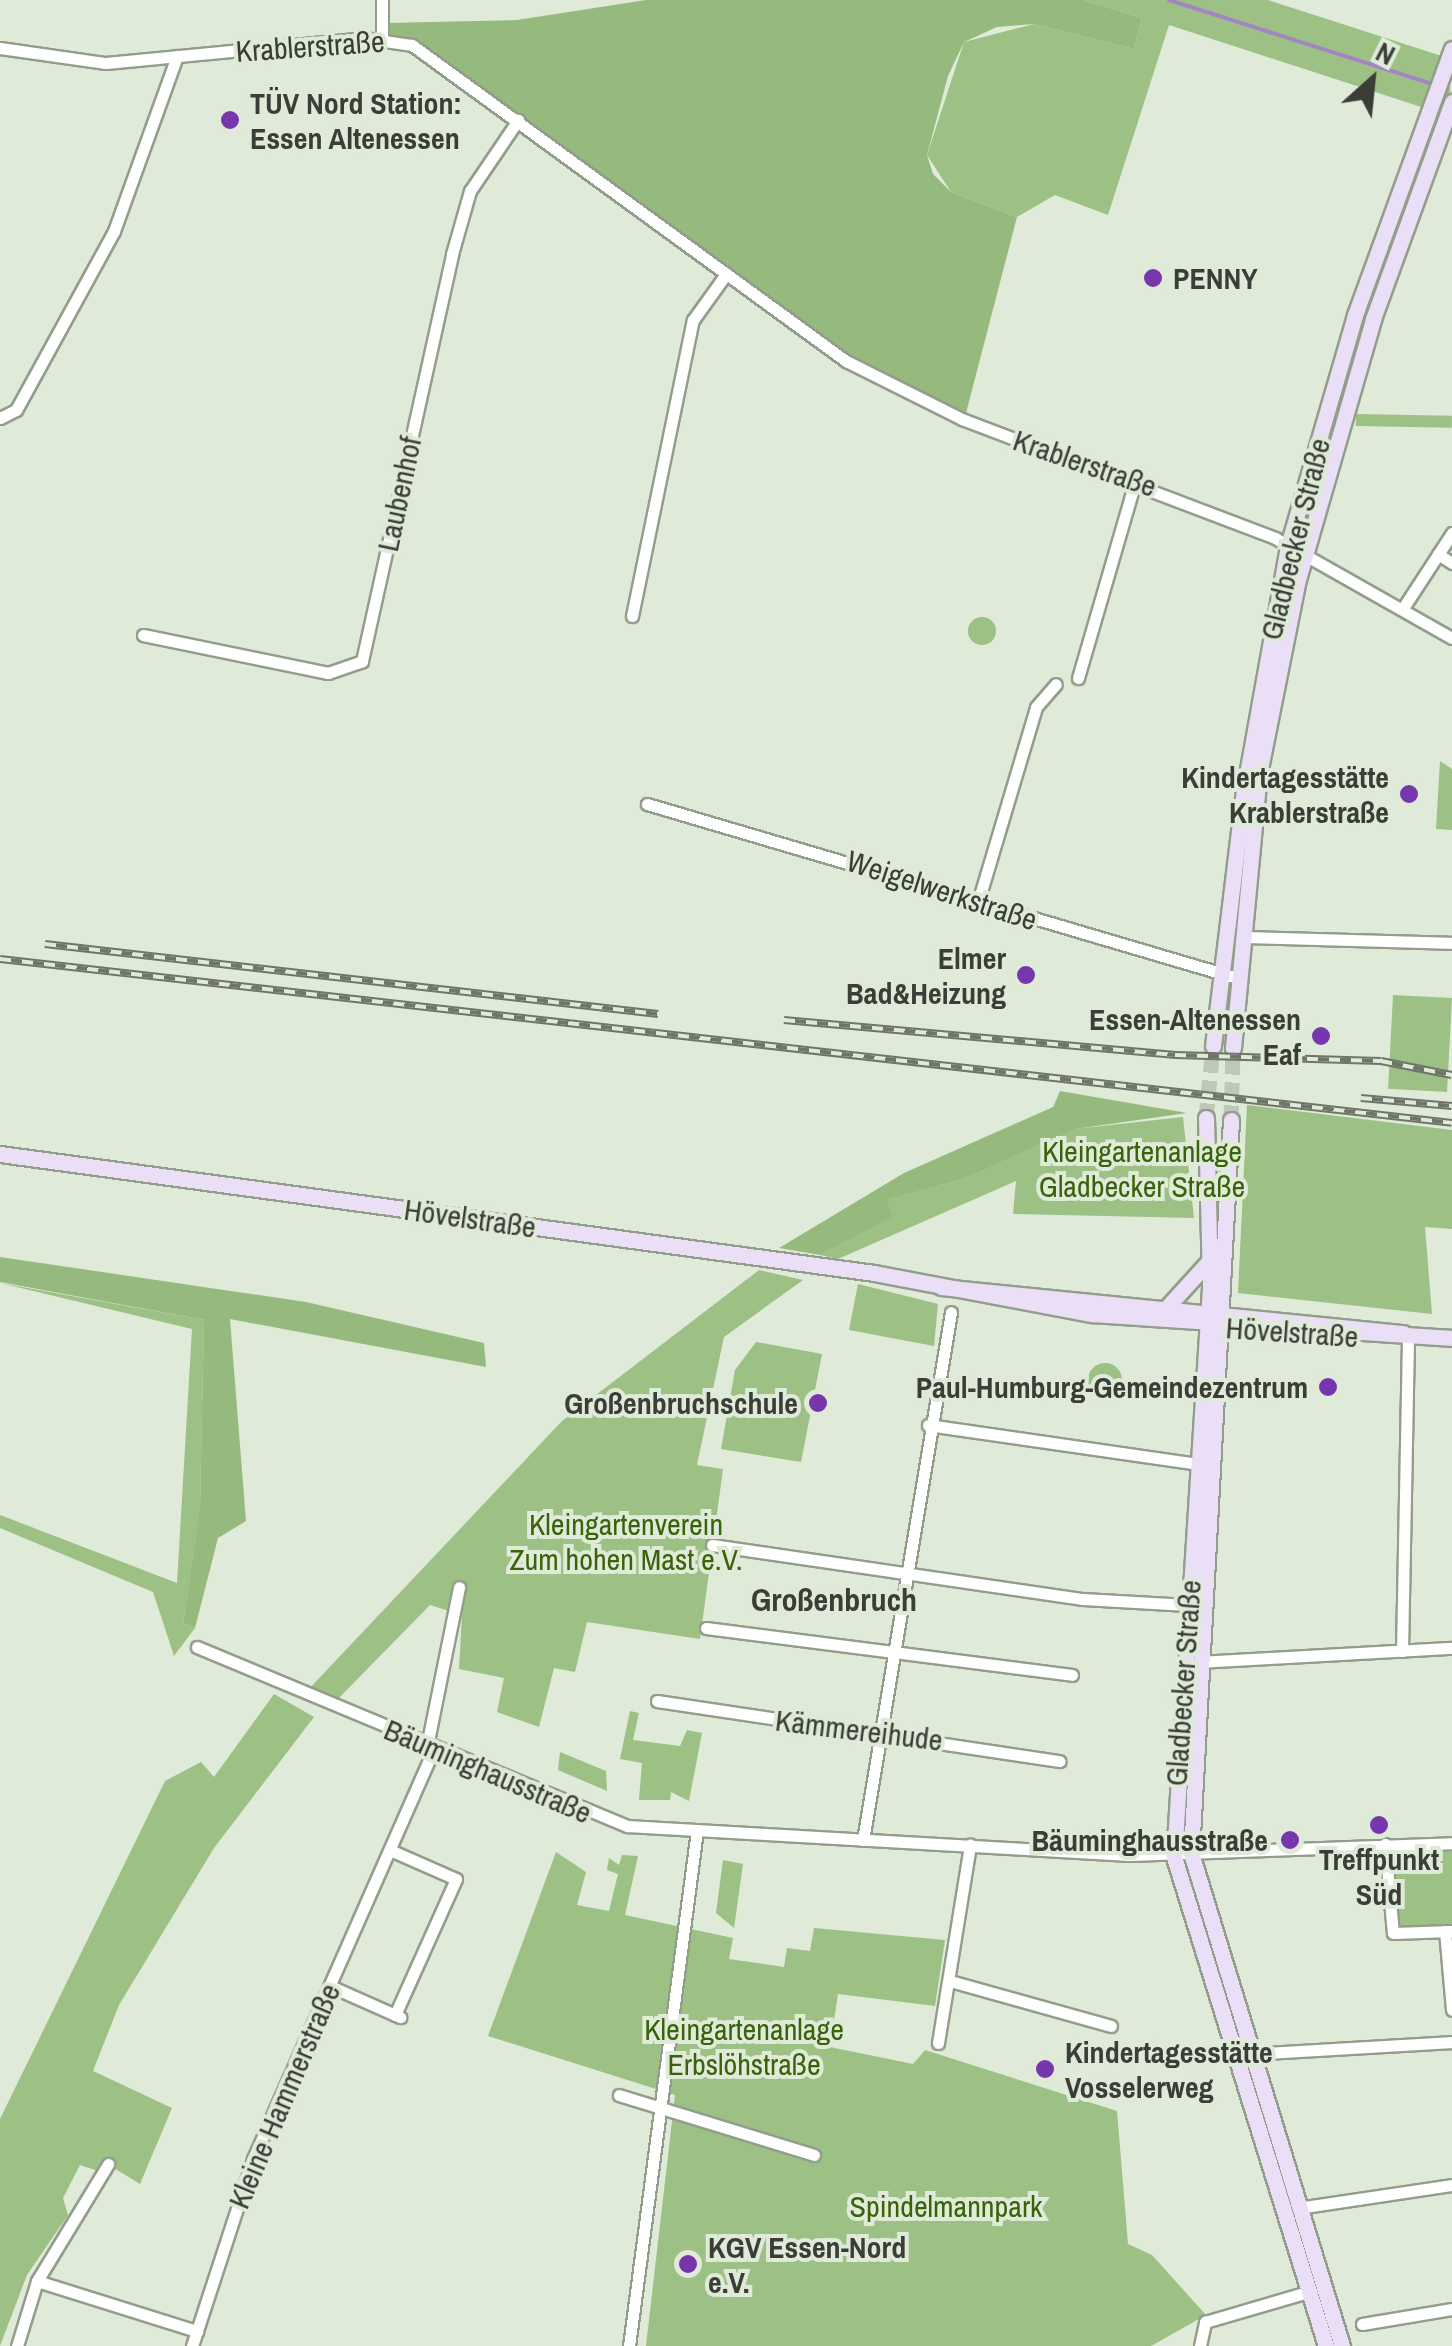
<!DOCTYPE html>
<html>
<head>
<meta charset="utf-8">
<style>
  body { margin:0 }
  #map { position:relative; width:1452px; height:2346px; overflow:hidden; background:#dfead8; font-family:"Archivo Narrow",sans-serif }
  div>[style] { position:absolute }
  .green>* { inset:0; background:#9dc085; transform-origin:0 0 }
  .round { border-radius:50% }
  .forest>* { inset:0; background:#96ba7e }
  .stream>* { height:4px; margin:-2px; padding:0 2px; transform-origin:2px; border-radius:2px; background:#a286c1 }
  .major-tunnel>* { height:15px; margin-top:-7.5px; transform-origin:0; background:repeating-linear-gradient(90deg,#bec8b8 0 15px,transparent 0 23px) }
  .roads { filter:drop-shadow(2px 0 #939d8c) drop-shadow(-2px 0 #939d8c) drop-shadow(0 2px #939d8c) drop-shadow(0 -2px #939d8c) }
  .minor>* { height:11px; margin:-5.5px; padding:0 5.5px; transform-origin:5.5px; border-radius:5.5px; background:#fff }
  .major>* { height:15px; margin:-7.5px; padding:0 7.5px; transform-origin:7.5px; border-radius:7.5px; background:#ebdff8 }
  .rail>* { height:8px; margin-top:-4px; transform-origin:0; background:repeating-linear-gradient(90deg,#dfead8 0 11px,#6f756a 0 22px); box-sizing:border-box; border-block:2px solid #6f756a }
  .dots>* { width:28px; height:28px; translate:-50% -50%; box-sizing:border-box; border:5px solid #dfead8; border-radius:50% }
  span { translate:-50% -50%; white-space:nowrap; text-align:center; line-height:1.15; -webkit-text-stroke:8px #dfead8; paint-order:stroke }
  .street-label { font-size:30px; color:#3a3e37 }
  .poi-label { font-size:30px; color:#3a3e37; font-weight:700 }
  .left { translate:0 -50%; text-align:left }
  .right { translate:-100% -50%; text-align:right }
  .park-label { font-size:30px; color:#39630a }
  .neighbourhood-label { font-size:32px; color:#3a3e37; font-weight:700 }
  .north { position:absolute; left:1322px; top:30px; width:100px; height:100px; -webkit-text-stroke:8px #dfead8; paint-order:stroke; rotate:27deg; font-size:28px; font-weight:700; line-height:40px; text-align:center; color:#3a3e37 }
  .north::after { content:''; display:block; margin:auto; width:35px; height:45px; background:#3a3e37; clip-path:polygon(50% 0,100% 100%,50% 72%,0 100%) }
</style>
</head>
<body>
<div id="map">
  <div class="green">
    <div style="clip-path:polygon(1084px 0,1268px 0,1448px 58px,1452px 117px,1169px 25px,1108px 215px,1055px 195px,1017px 217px,951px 192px,927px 155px,964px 42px,1034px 24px,1134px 49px,1142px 18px)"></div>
    <div style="left:1356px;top:414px;width:96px;height:12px;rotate:1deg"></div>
    <div class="round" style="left:968px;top:617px;width:28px;height:28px"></div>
    <div style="clip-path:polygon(1440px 761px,1452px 769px,1452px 830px,1436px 829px)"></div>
    <div style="left:1393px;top:995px;width:59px;height:94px;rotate:3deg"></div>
    <div style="clip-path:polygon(1247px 1105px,1452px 1130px,1452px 1229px,1425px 1227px,1432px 1314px,1238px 1293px)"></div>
    <div style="clip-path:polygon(1183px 1117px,1194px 1218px,1013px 1214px,1016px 1181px,838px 1259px,820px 1255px,892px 1217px,885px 1200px,964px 1179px,1074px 1129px)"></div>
    <div style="clip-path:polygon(759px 1270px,803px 1280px,724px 1337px,697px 1465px,723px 1469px,700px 1639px,587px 1622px,575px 1672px,554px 1668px,539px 1727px,497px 1712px,504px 1678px,459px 1669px,462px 1615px,430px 1605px,334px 1703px,308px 1690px,562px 1421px)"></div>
    <div style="clip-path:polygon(0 1283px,204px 1320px,200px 1507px,183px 1623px,195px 1628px,174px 1656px,153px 1592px,0 1528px,0 1515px,177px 1583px,192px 1329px)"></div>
    <div style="clip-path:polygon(858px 1284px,938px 1304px,934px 1346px,849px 1330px)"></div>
    <div style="clip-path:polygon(756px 1342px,822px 1354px,801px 1462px,721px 1449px,735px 1370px)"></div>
    <div class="round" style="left:1088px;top:1363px;width:34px;height:34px"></div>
    <div style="clip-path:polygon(274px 1694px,314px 1717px,214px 1848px,119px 2005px,93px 2071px,172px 2108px,140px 2184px,104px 2162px,98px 2171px,80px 2165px,63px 2198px,68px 2215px,27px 2275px,0 2346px,0 2119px,165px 1781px,201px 1762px,214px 1777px)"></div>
    <div style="clip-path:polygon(630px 1711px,639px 1713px,633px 1740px,680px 1746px,687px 1730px,702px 1733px,689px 1801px,671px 1792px,670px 1800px,639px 1800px,642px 1763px,620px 1759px)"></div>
    <div style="clip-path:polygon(560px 1752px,606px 1771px,607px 1791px,558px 1770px)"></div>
    <div style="clip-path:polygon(556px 1852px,586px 1872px,577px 1905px,609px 1911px,618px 1874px,607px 1870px,609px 1858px,619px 1865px,622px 1855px,638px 1856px,625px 1915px,733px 1938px,729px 1959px,784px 1967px,787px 1948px,810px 1951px,814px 1928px,945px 1940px,935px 2006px,838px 1994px,830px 2047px,913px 2064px,925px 2050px,1117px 2111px,1128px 2244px,1152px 2255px,1206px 2315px,1151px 2346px,646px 2346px,675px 2095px,488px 2036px)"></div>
    <div style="left:1452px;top:1852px;width:75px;height:61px;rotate:90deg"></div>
    <div style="clip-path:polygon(723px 1860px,743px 1864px,734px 1928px,716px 1913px)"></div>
  </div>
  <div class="forest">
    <div style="clip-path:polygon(646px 0,1084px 0,1142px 18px,1134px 49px,1034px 24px,997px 27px,964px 42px,948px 76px,927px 155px,933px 174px,951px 192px,1017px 217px,965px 417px,851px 358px,435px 56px,386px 35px,386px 23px,517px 20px)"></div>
    <div style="clip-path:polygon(1060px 1091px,1187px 1113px,1075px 1129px,964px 1179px,886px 1200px,893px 1217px,820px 1255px,779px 1248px,904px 1173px,1053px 1107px)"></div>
    <div style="clip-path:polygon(0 1257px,306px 1302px,484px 1343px,486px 1367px,230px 1319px,246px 1521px,218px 1538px,195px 1628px,183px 1623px,200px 1506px,204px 1320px,0 1282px)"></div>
  </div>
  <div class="stream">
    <div style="left:1169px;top:0;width:277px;rotate:17.7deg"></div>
  </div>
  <div class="major-tunnel">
    <div style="left:1206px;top:1118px;width:72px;rotate:-84.4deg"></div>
    <div style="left:1231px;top:1120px;width:72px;rotate:-88.4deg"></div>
  </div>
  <div class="roads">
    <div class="minor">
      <div style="left:382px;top:0;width:38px;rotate:90deg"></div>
      <div style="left:0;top:48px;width:107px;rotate:8.1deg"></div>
      <div style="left:106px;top:63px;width:259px;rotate:-5.5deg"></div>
      <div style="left:364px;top:38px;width:49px;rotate:8.3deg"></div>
      <div style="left:412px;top:45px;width:537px;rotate:36.06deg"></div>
      <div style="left:846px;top:361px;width:130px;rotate:26.6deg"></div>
      <div style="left:962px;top:419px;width:335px;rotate:20.8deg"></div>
      <div style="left:1275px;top:538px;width:203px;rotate:29.5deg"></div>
      <div style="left:0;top:418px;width:18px;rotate:-27deg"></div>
      <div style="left:16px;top:410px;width:204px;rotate:-61.3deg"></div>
      <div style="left:114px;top:231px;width:186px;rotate:-70.2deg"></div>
      <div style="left:1438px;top:554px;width:17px;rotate:33deg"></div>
      <div style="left:1405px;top:605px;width:86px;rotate:-56.9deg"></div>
      <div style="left:632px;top:616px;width:302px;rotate:-78.4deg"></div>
      <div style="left:693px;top:320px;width:57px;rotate:-54.3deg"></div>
      <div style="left:143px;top:635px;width:189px;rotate:11.6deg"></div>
      <div style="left:328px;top:673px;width:36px;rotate:-19deg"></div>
      <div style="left:362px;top:661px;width:417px;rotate:-77.5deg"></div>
      <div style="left:452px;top:254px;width:66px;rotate:-74.1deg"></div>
      <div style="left:470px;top:191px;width:86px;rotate:-55.9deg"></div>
      <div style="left:1078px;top:678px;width:207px;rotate:-73.8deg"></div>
      <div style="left:647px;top:804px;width:615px;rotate:16.43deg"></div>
      <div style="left:978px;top:902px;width:203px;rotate:-73.4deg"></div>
      <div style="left:1036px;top:707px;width:30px;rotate:-49deg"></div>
      <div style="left:1242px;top:937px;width:210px;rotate:1.6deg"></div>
      <div style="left:928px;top:1425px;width:272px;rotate:8.2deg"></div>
      <div style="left:712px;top:1545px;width:375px;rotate:8.3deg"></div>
      <div style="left:1083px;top:1599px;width:105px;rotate:3.3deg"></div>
      <div style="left:706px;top:1628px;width:369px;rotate:7.3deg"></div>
      <div style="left:197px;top:1647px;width:466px;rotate:22.6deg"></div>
      <div style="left:627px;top:1826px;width:503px;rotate:3.31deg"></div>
      <div style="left:1129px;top:1855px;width:323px;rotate:-2.1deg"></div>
      <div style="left:1402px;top:1651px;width:317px;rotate:-88.9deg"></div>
      <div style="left:1199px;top:1662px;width:253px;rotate:-3.2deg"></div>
      <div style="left:657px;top:1701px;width:407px;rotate:8.5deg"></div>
      <div style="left:427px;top:1746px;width:162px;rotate:-78.6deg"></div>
      <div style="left:863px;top:1840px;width:535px;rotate:-80.54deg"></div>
      <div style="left:1385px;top:1844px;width:89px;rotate:84.9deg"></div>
      <div style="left:1393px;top:1933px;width:59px;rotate:-1.9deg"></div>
      <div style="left:390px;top:1850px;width:72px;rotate:23.7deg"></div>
      <div style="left:456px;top:1879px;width:149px;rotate:114.2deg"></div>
      <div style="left:1445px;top:1931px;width:79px;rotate:84.9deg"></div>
      <div style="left:950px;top:1981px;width:167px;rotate:15.6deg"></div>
      <div style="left:330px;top:1986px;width:77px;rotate:23.9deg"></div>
      <div style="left:938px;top:2043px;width:201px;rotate:-80.8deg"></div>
      <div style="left:1250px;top:2054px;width:202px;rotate:-3.4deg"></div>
      <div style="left:619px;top:2095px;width:204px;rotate:17.1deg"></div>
      <div style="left:1298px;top:2208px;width:156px;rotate:-8.5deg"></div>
      <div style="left:37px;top:2281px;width:168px;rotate:17.4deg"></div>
      <div style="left:1362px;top:2324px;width:91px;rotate:-9.5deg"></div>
      <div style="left:17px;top:2346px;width:68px;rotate:-72.9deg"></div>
      <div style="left:37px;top:2281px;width:137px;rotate:-58.7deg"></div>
      <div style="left:192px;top:2346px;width:197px;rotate:-71.9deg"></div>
      <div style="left:253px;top:2159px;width:448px;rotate:-66.2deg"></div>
      <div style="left:629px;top:2346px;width:520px;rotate:-82.49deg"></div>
      <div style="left:1200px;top:2346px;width:25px;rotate:-78deg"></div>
      <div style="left:1205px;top:2322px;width:110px;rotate:-16.3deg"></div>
    </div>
    <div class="major">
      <div style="left:1213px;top:1046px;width:257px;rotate:-83.1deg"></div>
      <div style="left:1244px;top:791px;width:249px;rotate:-79.8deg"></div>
      <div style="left:1288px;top:546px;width:241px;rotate:-73.8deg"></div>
      <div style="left:1355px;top:315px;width:283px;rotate:-70deg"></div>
      <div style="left:1233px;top:1048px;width:275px;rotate:-84.6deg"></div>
      <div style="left:1259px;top:774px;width:195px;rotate:-78.7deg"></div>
      <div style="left:1297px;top:583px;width:275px;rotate:-73.9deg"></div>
      <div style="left:1373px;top:319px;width:231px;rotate:-70deg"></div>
      <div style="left:1206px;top:1118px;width:169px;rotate:88.6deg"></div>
      <div style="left:1210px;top:1287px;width:571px;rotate:93.61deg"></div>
      <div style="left:1174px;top:1857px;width:512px;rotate:72.73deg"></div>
      <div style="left:1231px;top:1120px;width:734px;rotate:93.12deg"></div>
      <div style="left:1191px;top:1853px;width:516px;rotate:72.97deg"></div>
      <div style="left:0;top:1154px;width:882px;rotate:7.75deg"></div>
      <div style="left:874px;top:1273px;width:222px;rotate:10.7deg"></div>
      <div style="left:1092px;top:1314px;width:361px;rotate:3.8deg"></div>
      <div style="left:941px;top:1287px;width:465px;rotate:5.7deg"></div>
      <div style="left:1169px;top:1305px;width:59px;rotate:-47.7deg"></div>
    </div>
  </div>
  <div class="rail">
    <div style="left:45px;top:944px;width:617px;rotate:6.51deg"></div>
    <div style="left:0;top:959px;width:1461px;rotate:6.44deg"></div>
    <div style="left:784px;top:1020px;width:393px;rotate:5.1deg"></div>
    <div style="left:1175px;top:1055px;width:206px;rotate:1.7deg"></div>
    <div style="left:1381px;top:1061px;width:72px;rotate:11.2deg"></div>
    <div style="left:1361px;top:1098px;width:91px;rotate:5deg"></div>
  </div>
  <div class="dots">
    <div style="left:230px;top:120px;background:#7737ac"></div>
    <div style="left:1153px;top:278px;background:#7737ac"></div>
    <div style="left:1409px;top:794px;background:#7737ac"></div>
    <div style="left:1026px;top:975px;background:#7737ac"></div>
    <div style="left:1321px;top:1036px;background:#7737ac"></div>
    <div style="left:1328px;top:1387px;background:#7737ac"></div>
    <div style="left:818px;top:1403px;background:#7737ac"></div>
    <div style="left:1379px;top:1825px;background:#7737ac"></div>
    <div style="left:1290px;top:1840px;background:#7737ac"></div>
    <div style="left:1045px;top:2069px;background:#7737ac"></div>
    <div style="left:688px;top:2264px;background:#7737ac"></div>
  </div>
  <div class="street-label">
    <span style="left:310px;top:46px;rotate:-4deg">Krablerstraße</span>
    <span style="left:1085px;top:463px;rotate:19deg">Krablerstraße</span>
    <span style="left:399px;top:494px;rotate:-78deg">Laubenhof</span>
    <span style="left:1295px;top:539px;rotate:-76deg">Gladbecker Straße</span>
    <span style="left:942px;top:890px;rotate:18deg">Weigelwerkstraße</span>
    <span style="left:470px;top:1218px;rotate:8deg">Hövelstraße</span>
    <span style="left:1292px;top:1332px;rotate:4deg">Hövelstraße</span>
    <span style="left:1183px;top:1683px;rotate:-86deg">Gladbecker Straße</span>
    <span style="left:859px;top:1730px;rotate:7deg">Kämmereihude</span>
    <span style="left:488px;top:1771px;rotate:23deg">Bäuminghausstraße</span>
    <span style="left:284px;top:2096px;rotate:-67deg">Kleine Hammerstraße</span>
  </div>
  <div class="poi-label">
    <span class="left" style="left:250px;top:120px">TÜV Nord Station:<br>Essen Altenessen</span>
    <span class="left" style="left:1173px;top:278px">PENNY</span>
    <span class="right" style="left:1389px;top:794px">Kindertagesstätte<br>Krablerstraße</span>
    <span class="right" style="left:1006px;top:975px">Elmer<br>Bad&amp;Heizung</span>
    <span class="right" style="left:1301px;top:1036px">Essen-Altenessen<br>Eaf</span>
    <span class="right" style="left:1308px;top:1387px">Paul-Humburg-Gemeindezentrum</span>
    <span class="right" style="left:798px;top:1403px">Großenbruchschule</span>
    <span class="right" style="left:1268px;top:1840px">Bäuminghausstraße</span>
    <span style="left:1379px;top:1876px">Treffpunkt<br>Süd</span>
    <span class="left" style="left:1065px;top:2069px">Kindertagesstätte<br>Vosselerweg</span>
    <span class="left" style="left:708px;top:2264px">KGV Essen-Nord<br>e.V.</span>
  </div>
  <div class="park-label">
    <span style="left:1142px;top:1168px">Kleingartenanlage<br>Gladbecker Straße</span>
    <span style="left:626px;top:1541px">Kleingartenverein<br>Zum hohen Mast e.V.</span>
    <span style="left:744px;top:2046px">Kleingartenanlage<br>Erbslöhstraße</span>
    <span style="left:946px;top:2206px">Spindelmannpark</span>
  </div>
  <div class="neighbourhood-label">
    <span style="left:834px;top:1600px">Großenbruch</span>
  </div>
  <div class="north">N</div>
</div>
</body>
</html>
